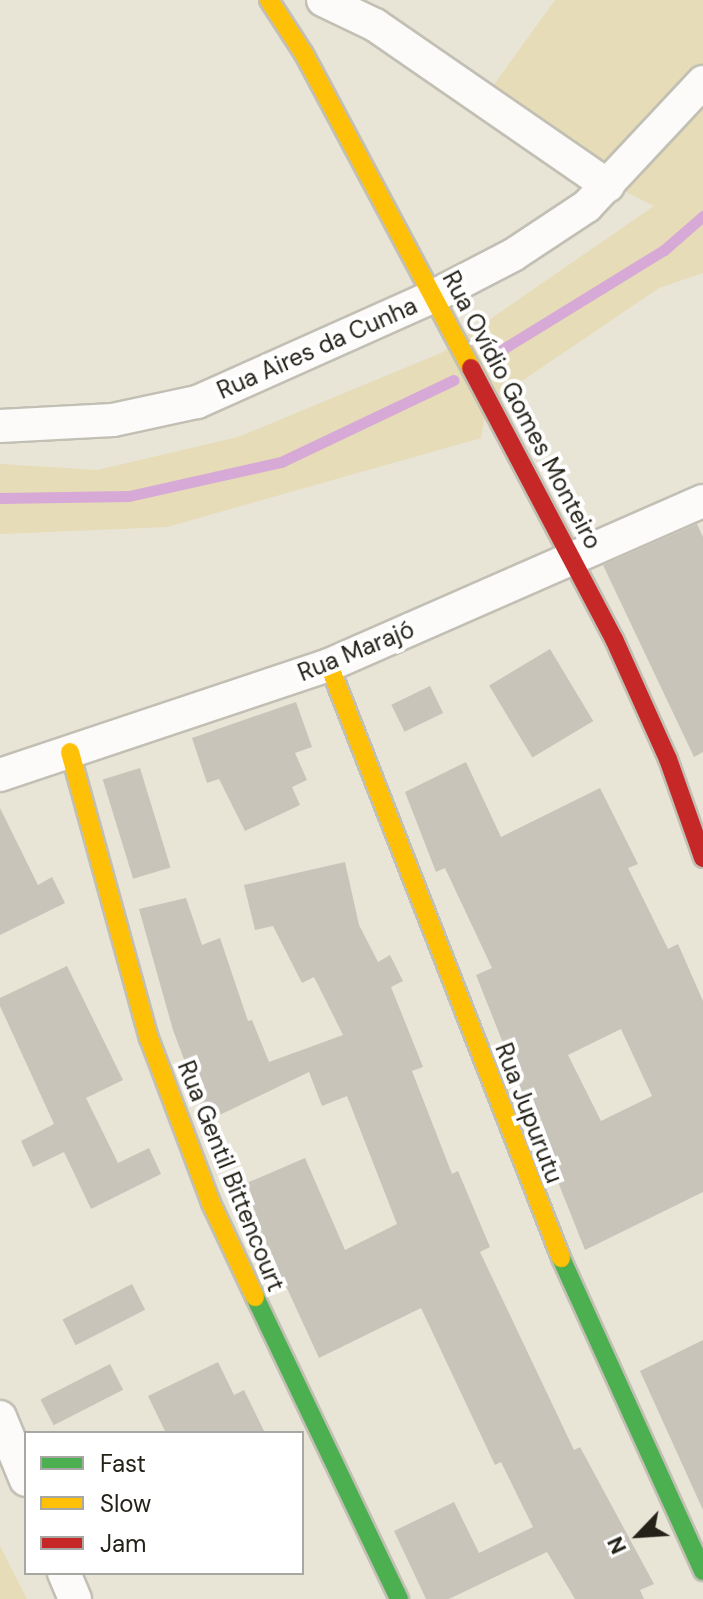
<!DOCTYPE html>
<html>
<head>
<meta charset="utf-8">
<style>
  body { margin:0 }
  #map { position:relative; width:703px; height:1599px; overflow:hidden; background:#e8e4d6; font-family:"DM Sans",sans-serif }
  div>[style] { position:absolute }
  .green>* { inset:0; background:#e6dcb7 }
  .stream>* { height:11px; margin:-5.5px; padding:0 5.5px; transform-origin:5.5px; border-radius:5.5px; background:#d7a9d6 }
  .building>* { inset:0; background:#c8c4b9; transform-origin:0 0 }
  .roads { filter:drop-shadow(2px 0 #c2bfb4) drop-shadow(-2px 0 #c2bfb4) drop-shadow(0 2px #c2bfb4) drop-shadow(0 -2px #c2bfb4) }
  .street>* { height:32px; margin:-16px; padding:0 16px; transform-origin:16px; border-radius:16px; background:#fcfbf9 }
  .fast>* { height:18px; margin:-9px; padding:0 9px; transform-origin:9px; border-radius:9px; background:#4caf50 }
  .slow>* { height:18px; margin:-9px; padding:0 9px; transform-origin:9px; border-radius:9px; background:#ffc107 }
  .jam>* { height:18px; margin:-9px; padding:0 9px; transform-origin:9px; border-radius:9px; background:#c62828 }
  span { translate:-50% -50%; white-space:nowrap; text-align:center; line-height:1.15; -webkit-text-stroke:8px #fff; paint-order:stroke }
  .street-label { font-size:24px; color:#242218 }
  .legend { position:absolute; left:24px; top:1431px; width:280px; height:144px; box-sizing:border-box; background:#fff; border:2px solid #a7a7a3; margin:0; padding:10px 14px; list-style:none; font-size:24px; color:#242218 }
  .legend li { display:flex; align-items:center; gap:16px; height:40px }
  .legend b { width:40px; border:2px solid #a7a7a3 }
  .north { position:absolute; left:599px; top:1495px; width:80px; height:80px; -webkit-text-stroke:6px #fff; paint-order:stroke; rotate:245deg; font-size:22px; font-weight:700; line-height:32px; text-align:center; color:#242218 }
  .north::after { content:''; display:block; margin:auto; width:28px; height:36px; background:#242218; clip-path:polygon(50% 0,100% 100%,50% 72%,0 100%) }
</style>
</head>
<body>
<div id="map">
  <div class="green">
    <div style="clip-path:polygon(555px 0,703px 0,703px 273px,659px 288px,510px 389px,484px 420px,481px 438px,167px 527px,0 534px,0 464px,97px 470px,238px 437px,441px 353px,654px 206px,473px 114px)"></div>
    <div style="clip-path:polygon(0 1546px,27px 1599px,0 1599px)"></div>
  </div>
  <div class="stream">
    <div style="left:498px;top:352px;width:195px;rotate:-31.6deg"></div>
    <div style="left:664px;top:250px;width:52px;rotate:-41.1deg"></div>
    <div style="left:0;top:498px;width:129px;rotate:-0.9deg"></div>
    <div style="left:129px;top:496px;width:156px;rotate:-12.6deg"></div>
    <div style="left:281px;top:462px;width:191px;rotate:-25.4deg"></div>
  </div>
  <div class="building">
    <div style="clip-path:polygon(697px 524px,703px 537px,703px 752px,694px 757px,603px 565px)"></div>
    <div style="left:550px;top:649px;width:84px;height:71px;rotate:59deg"></div>
    <div style="left:430px;top:686px;width:30px;height:43px;rotate:64deg"></div>
    <div style="clip-path:polygon(296px 702px,312px 747px,295px 753px,307px 780px,292px 787px,300px 805px,245px 831px,219px 779px,207px 783px,192px 738px)"></div>
    <div style="clip-path:polygon(evenodd,466px 762px,501px 837px,600px 788px,638px 864px,628px 868px,668px 949px,678px 944px,703px 1001px,703px 1192px,585px 1250px,476px 975px,492px 968px,445px 868px,436px 872px,405px 792px,466px 762px,621px 1029px,652px 1096px,601px 1121px,568px 1055px,621px 1029px)"></div>
    <div style="left:140px;top:768px;width:104px;height:39px;rotate:73deg"></div>
    <div style="clip-path:polygon(0 808px,38px 885px,52px 877px,65px 903px,0 935px)"></div>
    <div style="clip-path:polygon(345px 862px,359px 925px,378px 962px,390px 955px,403px 981px,391px 987px,423px 1067px,412px 1071px,452px 1174px,458px 1171px,490px 1247px,480px 1252px,574px 1450px,580px 1447px,654px 1584px,640px 1590px,644px 1599px,575px 1599px,547px 1552px,449px 1599px,426px 1599px,394px 1531px,454px 1502px,479px 1553px,533px 1527px,501px 1462px,495px 1465px,421px 1308px,319px 1358px,240px 1186px,305px 1158px,345px 1250px,397px 1224px,347px 1096px,322px 1106px,309px 1072px,207px 1121px,173px 1030px,139px 909px,186px 898px,202px 945px,220px 938px,248px 1021px,252px 1020px,269px 1062px,343px 1035px,314px 977px,302px 983px,273px 926px,255px 930px,244px 885px)"></div>
    <div style="clip-path:polygon(67px 966px,123px 1080px,86px 1098px,118px 1163px,149px 1148px,161px 1174px,91px 1209px,64px 1152px,33px 1167px,21px 1141px,54px 1124px,0 1006px,0 998px)"></div>
    <div style="left:132px;top:1284px;width:29px;height:78px;rotate:63deg"></div>
    <div style="clip-path:polygon(703px 1340px,703px 1510px,640px 1371px)"></div>
    <div style="clip-path:polygon(218px 1362px,234px 1395px,244px 1390px,265px 1433px,166px 1433px,148px 1396px)"></div>
    <div style="left:110px;top:1364px;width:29px;height:78px;rotate:63deg"></div>
  </div>
  <div class="roads">
    <div class="street">
      <div style="left:323px;top:0;width:58px;rotate:25.7deg"></div>
      <div style="left:375px;top:25px;width:283px;rotate:34.6deg"></div>
      <div style="left:0;top:426px;width:113px;rotate:-3deg"></div>
      <div style="left:113px;top:420px;width:86px;rotate:-12.1deg"></div>
      <div style="left:197px;top:402px;width:260px;rotate:-24.1deg"></div>
      <div style="left:434px;top:296px;width:89px;rotate:-27.4deg"></div>
      <div style="left:513px;top:255px;width:89px;rotate:-33.5deg"></div>
      <div style="left:587px;top:206px;width:170px;rotate:-46.9deg"></div>
      <div style="left:0;top:775px;width:347px;rotate:-18.5deg"></div>
      <div style="left:329px;top:665px;width:408px;rotate:-23.7deg"></div>
      <div style="left:0;top:1417px;width:68px;rotate:67.6deg"></div>
      <div style="left:64px;top:1573px;width:28px;rotate:67deg"></div>
    </div>
    <div class="fast">
      <div style="left:561px;top:1258px;width:344px;rotate:65.6deg"></div>
      <div style="left:255px;top:1297px;width:335px;rotate:64.5deg"></div>
    </div>
    <div class="slow">
      <div style="left:269px;top:0;width:64px;rotate:57.1deg"></div>
      <div style="left:304px;top:54px;width:356px;rotate:62deg"></div>
      <div style="left:329px;top:665px;width:637px;rotate:68.63deg"></div>
      <div style="left:70px;top:752px;width:297px;rotate:74.6deg"></div>
      <div style="left:149px;top:1038px;width:176px;rotate:69.4deg"></div>
      <div style="left:211px;top:1203px;width:104px;rotate:64.9deg"></div>
    </div>
    <div class="jam">
      <div style="left:471px;top:368px;width:306px;rotate:62.2deg"></div>
      <div style="left:614px;top:639px;width:132px;rotate:65.8deg"></div>
      <div style="left:668px;top:759px;width:105px;rotate:70.5deg"></div>
    </div>
  </div>
  <div class="street-label">
    <span style="left:317px;top:348px;rotate:-24deg">Rua Aires da Cunha</span>
    <span style="left:522px;top:410px;rotate:62deg">Rua Ovídio Gomes Monteiro</span>
    <span style="left:356px;top:651px;rotate:-22deg">Rua Marajó</span>
    <span style="left:529px;top:1113px;rotate:69deg">Rua Jupurutu</span>
    <span style="left:231px;top:1176px;rotate:68deg">Rua Gentil Bittencourt</span>
  </div>
  <ul class="legend">
  <li><b style="height:10px;background:#4caf50"></b>Fast</li>
  <li><b style="height:10px;background:#ffc107"></b>Slow</li>
  <li><b style="height:10px;background:#c62828"></b>Jam</li>
  </ul>
  <div class="north">N</div>
</div>
</body>
</html>
